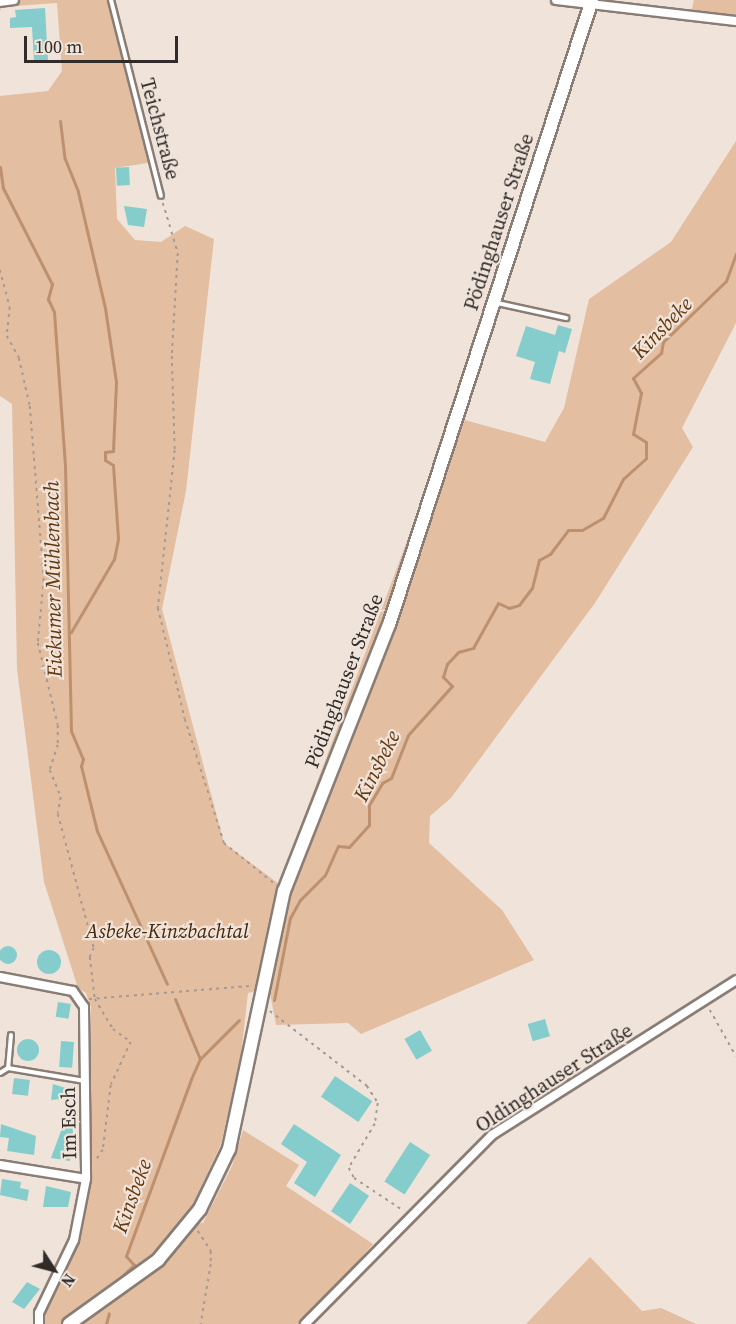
<!DOCTYPE html>
<html>
<head>
<meta charset="utf-8">
<style>
  body { margin:0 }
  #map { position:relative; width:736px; height:1324px; overflow:hidden; background:#f0e3da; font-family:"Source Serif 4",serif }
  div>[style] { position:absolute }
  .green>* { inset:0; background:#e3bea1 }
  .stream>* { height:3px; margin:-1.5px; padding:0 1.5px; transform-origin:1.5px; border-radius:1.5px; background:#bd916e }
  .building>* { inset:0; background:#85cdcc; transform-origin:0 0 }
  .round { border-radius:50% }
  .path>* { height:1.5px; margin-top:-0.75px; transform-origin:0; background:repeating-linear-gradient(90deg,#a59b94 0 3px,transparent 0 7.5px) }
  .roads { filter:drop-shadow(2px 0 #897d75) drop-shadow(-2px 0 #897d75) drop-shadow(0 2px #897d75) drop-shadow(0 -2px #897d75) }
  .lane>* { height:4px; margin:-2px; padding:0 2px; transform-origin:2px; border-radius:2px; background:#fff }
  .street>* { height:8px; margin:-4px; padding:0 4px; transform-origin:4px; border-radius:4px; background:#fff }
  .secondary>* { height:12px; margin:-6px; padding:0 6px; transform-origin:6px; border-radius:6px; background:#fff }
  span { translate:-50% -50%; white-space:nowrap; text-align:center; line-height:1.15; -webkit-text-stroke:4.5px #f0e3da; paint-order:stroke }
  .street-label { font-size:20px; color:#312c29 }
  .park-label { font-size:20px; color:#45270a; font-style:italic }
  .water-label { font-size:21px; color:#63380e; font-style:italic }
  .north { position:absolute; left:24px; top:1240px; width:60px; height:60px; -webkit-text-stroke:4px #f0e3da; paint-order:stroke; rotate:126deg; font-size:16px; font-weight:700; line-height:24px; text-align:center; color:#312c29 }
  .north::after { content:''; display:block; margin:auto; width:21px; height:27px; background:#312c29; clip-path:polygon(50% 0,100% 100%,50% 72%,0 100%) }
  .scale { position:absolute; left:24px; top:36px; width:154px; height:27px; box-sizing:border-box; border:3px solid #312c29; border-top:0; padding-left:8px; font-size:18px; line-height:21px; white-space:nowrap; color:#312c29; -webkit-text-stroke:4px #f0e3da; paint-order:stroke }
</style>
</head>
<body>
<div id="map">
  <div class="green">
    <div style="clip-path:polygon(0 0,114px 0,154px 162px,115px 168px,117px 219px,135px 240px,161px 242px,185px 226px,214px 239px,186px 491px,162px 609px,224px 843px,279px 884px,441px 450px,461px 419px,545px 442px,564px 408px,589px 299px,671px 242px,736px 141px,736px 323px,682px 428px,693px 447px,595px 603px,451px 798px,430px 816px,429px 843px,502px 910px,534px 960px,361px 1034px,348px 1023px,276px 1025px,269px 988px,248px 993px,241px 1055px,221px 1144px,186px 1219px,190px 1224px,203px 1223px,232px 1166px,243px 1130px,299px 1165px,286px 1186px,373px 1244px,304px 1324px,43px 1324px,42px 1319px,78px 1241px,89px 1145px,91px 1007px,86px 993px,78px 988px,44px 882px,17px 669px,12px 404px,0 396px,0 96px,48px 91px,62px 71px,57px 3px,1px 7px,0 12px)"></div>
    <div style="clip-path:polygon(694px 0,736px 0,736px 23px,690px 17px)"></div>
    <div style="clip-path:polygon(590px 1257px,642px 1311px,661px 1308px,696px 1324px,526px 1324px)"></div>
  </div>
  <div class="stream">
    <div style="left:60px;top:121px;width:38px;rotate:83deg"></div>
    <div style="left:65px;top:159px;width:35px;rotate:68deg"></div>
    <div style="left:78px;top:192px;width:119px;rotate:76.9deg"></div>
    <div style="left:105px;top:308px;width:75px;rotate:81.5deg"></div>
    <div style="left:116px;top:382px;width:69px;rotate:92.5deg"></div>
    <div style="left:113px;top:451px;width:8px;rotate:173deg"></div>
    <div style="left:105px;top:452px;width:8px;rotate:90deg"></div>
    <div style="left:105px;top:460px;width:9px;rotate:32deg"></div>
    <div style="left:113px;top:465px;width:74px;rotate:86.1deg"></div>
    <div style="left:118px;top:539px;width:20px;rotate:101deg"></div>
    <div style="left:114px;top:559px;width:85px;rotate:120.5deg"></div>
    <div style="left:0;top:167px;width:21px;rotate:82deg"></div>
    <div style="left:3px;top:188px;width:108px;rotate:63deg"></div>
    <div style="left:52px;top:284px;width:16px;rotate:105deg"></div>
    <div style="left:48px;top:299px;width:14px;rotate:65deg"></div>
    <div style="left:54px;top:312px;width:154px;rotate:85.9deg"></div>
    <div style="left:65px;top:466px;width:265px;rotate:88.7deg"></div>
    <div style="left:71px;top:731px;width:30px;rotate:67deg"></div>
    <div style="left:83px;top:759px;width:7px;rotate:106deg"></div>
    <div style="left:81px;top:766px;width:67px;rotate:76.2deg"></div>
    <div style="left:97px;top:831px;width:168px;rotate:65.4deg"></div>
    <div style="left:175px;top:999px;width:65px;rotate:67.4deg"></div>
    <div style="left:274px;top:1000px;width:84px;rotate:-79deg"></div>
    <div style="left:290px;top:918px;width:21px;rotate:-61deg"></div>
    <div style="left:300px;top:900px;width:35px;rotate:-45deg"></div>
    <div style="left:325px;top:875px;width:32px;rotate:-66deg"></div>
    <div style="left:338px;top:846px;width:11px;rotate:5deg"></div>
    <div style="left:349px;top:847px;width:30px;rotate:-48deg"></div>
    <div style="left:369px;top:825px;width:20px;rotate:-90deg"></div>
    <div style="left:369px;top:805px;width:26px;rotate:-59deg"></div>
    <div style="left:382px;top:783px;width:10px;rotate:-29deg"></div>
    <div style="left:391px;top:778px;width:46px;rotate:-68.4deg"></div>
    <div style="left:408px;top:735px;width:66px;rotate:-48.1deg"></div>
    <div style="left:452px;top:686px;width:13px;rotate:-135deg"></div>
    <div style="left:443px;top:677px;width:14px;rotate:-73deg"></div>
    <div style="left:447px;top:664px;width:16px;rotate:-47deg"></div>
    <div style="left:458px;top:652px;width:16px;rotate:-15deg"></div>
    <div style="left:473px;top:648px;width:51px;rotate:-60.9deg"></div>
    <div style="left:498px;top:603px;width:12px;rotate:24deg"></div>
    <div style="left:509px;top:608px;width:10px;rotate:-17deg"></div>
    <div style="left:519px;top:605px;width:21px;rotate:-53deg"></div>
    <div style="left:532px;top:588px;width:29px;rotate:-76deg"></div>
    <div style="left:539px;top:560px;width:13px;rotate:-29deg"></div>
    <div style="left:550px;top:554px;width:30px;rotate:-53deg"></div>
    <div style="left:568px;top:530px;width:14px"></div>
    <div style="left:582px;top:530px;width:24px;rotate:-30deg"></div>
    <div style="left:603px;top:518px;width:44px;rotate:-62.9deg"></div>
    <div style="left:623px;top:479px;width:31px;rotate:-42deg"></div>
    <div style="left:646px;top:458px;width:16px;rotate:-90deg"></div>
    <div style="left:646px;top:442px;width:15px;rotate:-148deg"></div>
    <div style="left:633px;top:434px;width:42px;rotate:-79deg"></div>
    <div style="left:641px;top:393px;width:17px;rotate:-118deg"></div>
    <div style="left:633px;top:378px;width:38px;rotate:-42deg"></div>
    <div style="left:661px;top:353px;width:11px;rotate:-80deg"></div>
    <div style="left:663px;top:342px;width:88px;rotate:-44.1deg"></div>
    <div style="left:726px;top:281px;width:29px;rotate:-70deg"></div>
    <div style="left:114px;top:1284px;width:28px;rotate:-44deg"></div>
    <div style="left:134px;top:1265px;width:12px;rotate:-132deg"></div>
    <div style="left:126px;top:1256px;width:189px;rotate:-69.8deg"></div>
    <div style="left:191px;top:1079px;width:22px;rotate:-66deg"></div>
    <div style="left:200px;top:1059px;width:55px;rotate:-45deg"></div>
    <div style="left:106px;top:1324px;width:11px;rotate:-75deg"></div>
  </div>
  <div class="building">
    <div style="clip-path:polygon(45px 8px,48px 61px,34px 61px,32px 27px,10px 28px,10px 18px,16px 17px,15px 10px)"></div>
    <div style="left:129px;top:167px;width:18px;height:13px;rotate:87deg"></div>
    <div style="clip-path:polygon(124px 206px,147px 209px,144px 227px,128px 225px)"></div>
    <div style="clip-path:polygon(558px 325px,572px 329px,565px 353px,559px 351px,550px 384px,530px 379px,535px 362px,516px 356px,526px 326px,555px 335px)"></div>
    <div class="round" style="left:-1px;top:946px;width:18px;height:18px"></div>
    <div class="round" style="left:37px;top:950px;width:24px;height:24px"></div>
    <div style="left:58px;top:1002px;width:13px;height:15px;rotate:9deg"></div>
    <div style="left:545px;top:1019px;width:18px;height:18px;rotate:74deg"></div>
    <div style="left:420px;top:1030px;width:24px;height:18px;rotate:60deg"></div>
    <div class="round" style="left:17px;top:1039px;width:22px;height:22px"></div>
    <div style="left:61px;top:1041px;width:13px;height:26px;rotate:4deg"></div>
    <div style="left:335px;top:1076px;width:45px;height:25px;rotate:34deg"></div>
    <div style="left:14px;top:1078px;width:16px;height:16px;rotate:7deg"></div>
    <div style="clip-path:polygon(53px 1084px,72px 1090px,71px 1098px,51px 1100px)"></div>
    <div style="clip-path:polygon(65px 1120px,74px 1121px,70px 1161px,51px 1158px)"></div>
    <div style="clip-path:polygon(1px 1124px,36px 1136px,34px 1155px,7px 1151px,9px 1138px,0 1137px)"></div>
    <div style="clip-path:polygon(294px 1124px,341px 1155px,315px 1197px,294px 1183px,307px 1162px,281px 1144px)"></div>
    <div style="left:410px;top:1142px;width:24px;height:47px;rotate:33deg"></div>
    <div style="clip-path:polygon(2px 1179px,21px 1182px,20px 1188px,29px 1190px,27px 1201px,0 1195px)"></div>
    <div style="left:350px;top:1183px;width:23px;height:34px;rotate:34deg"></div>
    <div style="clip-path:polygon(46px 1186px,71px 1192px,68px 1207px,43px 1207px)"></div>
    <div style="clip-path:polygon(27px 1282px,40px 1289px,24px 1309px,12px 1302px)"></div>
  </div>
  <div class="path">
    <div style="left:163px;top:203px;width:52px;rotate:73.3deg"></div>
    <div style="left:178px;top:253px;width:103px;rotate:93.3deg"></div>
    <div style="left:172px;top:356px;width:94px;rotate:88.2deg"></div>
    <div style="left:175px;top:450px;width:159px;rotate:96.1deg"></div>
    <div style="left:158px;top:608px;width:114px;rotate:76.3deg"></div>
    <div style="left:185px;top:719px;width:130px;rotate:72.5deg"></div>
    <div style="left:224px;top:843px;width:65px;rotate:38.8deg"></div>
    <div style="left:0;top:270px;width:38px;rotate:75deg"></div>
    <div style="left:10px;top:307px;width:29px;rotate:96deg"></div>
    <div style="left:7px;top:336px;width:25px;rotate:61deg"></div>
    <div style="left:19px;top:358px;width:49px;rotate:77.1deg"></div>
    <div style="left:30px;top:406px;width:174px;rotate:85.4deg"></div>
    <div style="left:44px;top:579px;width:64px;rotate:95.4deg"></div>
    <div style="left:38px;top:643px;width:84px;rotate:76.3deg"></div>
    <div style="left:58px;top:725px;width:20px;rotate:90deg"></div>
    <div style="left:58px;top:745px;width:26px;rotate:108deg"></div>
    <div style="left:50px;top:770px;width:29px;rotate:68deg"></div>
    <div style="left:61px;top:797px;width:17px;rotate:100deg"></div>
    <div style="left:58px;top:814px;width:139px;rotate:75deg"></div>
    <div style="left:94px;top:948px;width:10px;rotate:114deg"></div>
    <div style="left:90px;top:957px;width:42px;rotate:83.2deg"></div>
    <div style="left:95px;top:999px;width:35px;rotate:59deg"></div>
    <div style="left:113px;top:1029px;width:22px;rotate:36deg"></div>
    <div style="left:131px;top:1042px;width:47px;rotate:114.9deg"></div>
    <div style="left:111px;top:1085px;width:65px;rotate:97deg"></div>
    <div style="left:103px;top:1150px;width:14px;rotate:124deg"></div>
    <div style="left:89px;top:999px;width:164px;rotate:-4.6deg"></div>
    <div style="left:710px;top:1010px;width:53px;rotate:60.5deg"></div>
    <div style="left:270px;top:1011px;width:123px;rotate:37.7deg"></div>
    <div style="left:367px;top:1086px;width:20px;rotate:57deg"></div>
    <div style="left:378px;top:1103px;width:21px;rotate:98deg"></div>
    <div style="left:375px;top:1124px;width:51px;rotate:120.6deg"></div>
    <div style="left:349px;top:1168px;width:11px;rotate:63deg"></div>
    <div style="left:354px;top:1178px;width:60px;rotate:33.4deg"></div>
    <div style="left:198px;top:1231px;width:24px;rotate:57deg"></div>
    <div style="left:211px;top:1251px;width:13px;rotate:90deg"></div>
    <div style="left:211px;top:1264px;width:61px;rotate:99.5deg"></div>
  </div>
  <div class="roads">
    <div class="lane">
      <div style="left:111px;top:0;width:202px;rotate:75.7deg"></div>
      <div style="left:497px;top:303px;width:71px;rotate:12.3deg"></div>
      <div style="left:11px;top:1035px;width:33px;rotate:95deg"></div>
      <div style="left:8px;top:1068px;width:78px;rotate:9.6deg"></div>
      <div style="left:0;top:1073px;width:9px;rotate:-32deg"></div>
    </div>
    <div class="street">
      <div style="left:556px;top:0;width:181px;rotate:6.7deg"></div>
      <div style="left:0;top:2px;width:14px;rotate:-8deg"></div>
      <div style="left:0;top:977px;width:74px;rotate:10.9deg"></div>
      <div style="left:73px;top:991px;width:19px;rotate:55deg"></div>
      <div style="left:84px;top:1007px;width:172px;rotate:89.3deg"></div>
      <div style="left:86px;top:1179px;width:62px;rotate:101.1deg"></div>
      <div style="left:74px;top:1240px;width:81px;rotate:115.6deg"></div>
      <div style="left:39px;top:1313px;width:11px;rotate:90deg"></div>
      <div style="left:0;top:1165px;width:87px;rotate:9.2deg"></div>
      <div style="left:305px;top:1324px;width:266px;rotate:-45.3deg"></div>
      <div style="left:492px;top:1135px;width:289px;rotate:-32.4deg"></div>
    </div>
    <div class="secondary">
      <div style="left:69px;top:1324px;width:110px;rotate:-35.7deg"></div>
      <div style="left:158px;top:1260px;width:66px;rotate:-50.5deg"></div>
      <div style="left:200px;top:1209px;width:67px;rotate:-64.2deg"></div>
      <div style="left:229px;top:1149px;width:264px;rotate:-78deg"></div>
      <div style="left:284px;top:891px;width:286px;rotate:-68.5deg"></div>
      <div style="left:389px;top:625px;width:657px;rotate:-72.01deg"></div>
    </div>
  </div>
  <div class="street-label">
    <span style="left:160px;top:129px;rotate:75deg">Teichstraße</span>
    <span style="left:499px;top:222px;rotate:-72deg">Pödinghauser Straße</span>
    <span style="left:344px;top:681px;rotate:-69deg">Pödinghauser Straße</span>
    <span style="left:554px;top:1078px;rotate:-33deg">Oldinghauser Straße</span>
    <span style="left:69px;top:1123px;rotate:-91deg">Im Esch</span>
  </div>
  <div class="park-label">
    <span style="left:167px;top:931px">Asbeke-Kinzbachtal</span>
  </div>
  <div class="water-label">
    <span style="left:662px;top:328px;rotate:-46deg">Kinsbeke</span>
    <span style="left:53px;top:579px;rotate:-91deg">Eickumer Mühlenbach</span>
    <span style="left:377px;top:766px;rotate:-63deg">Kinsbeke</span>
    <span style="left:132px;top:1196px;rotate:-70deg">Kinsbeke</span>
  </div>
  <div class="north">N</div>
  <div class="scale">100 m</div>
</div>
</body>
</html>
